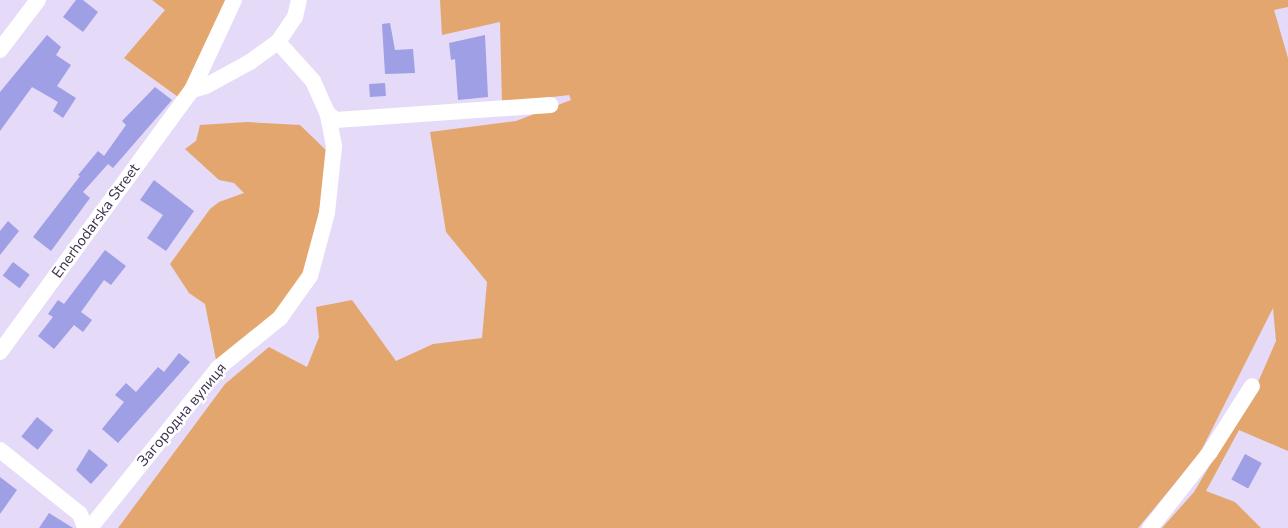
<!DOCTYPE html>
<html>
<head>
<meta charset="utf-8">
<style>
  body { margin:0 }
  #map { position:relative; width:1288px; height:528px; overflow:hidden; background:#e5daf7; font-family:"Nunito Sans",sans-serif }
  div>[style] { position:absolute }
  .green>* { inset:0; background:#e3a66e }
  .building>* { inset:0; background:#9e9fe5; transform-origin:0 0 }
  .minor>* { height:16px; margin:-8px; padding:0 8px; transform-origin:8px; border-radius:8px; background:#fff }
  span { translate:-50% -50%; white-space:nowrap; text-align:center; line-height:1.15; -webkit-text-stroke:4.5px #fff; paint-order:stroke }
  .street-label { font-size:15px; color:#3c314d }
</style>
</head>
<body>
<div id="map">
  <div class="green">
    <div style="clip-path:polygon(152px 0,228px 0,181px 99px,124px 58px,165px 10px)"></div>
    <div style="clip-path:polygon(440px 0,1288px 0,1288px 7px,1274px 10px,1288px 58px,1288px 451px,1239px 430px,1206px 491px,1235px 502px,1261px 528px,1162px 528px,1194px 492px,1255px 389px,1276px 341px,1273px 308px,1200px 453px,1138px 528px,118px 528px,225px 384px,269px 347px,307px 367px,319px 337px,316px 307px,352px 300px,396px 361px,433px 344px,482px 338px,487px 282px,446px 232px,430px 132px,516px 121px,571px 100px,569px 95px,502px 103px,500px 22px,442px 35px)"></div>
    <div style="clip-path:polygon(247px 122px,300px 125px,330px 154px,307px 275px,278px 316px,217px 365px,205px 304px,189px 293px,170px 264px,210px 209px,219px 202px,244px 193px,234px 183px,219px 180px,185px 149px,196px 141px,200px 125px)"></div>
  </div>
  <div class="building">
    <div style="clip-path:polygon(76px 0,83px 0,98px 12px,83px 32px,63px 17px)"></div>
    <div style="clip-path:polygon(390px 23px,395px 50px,413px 49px,415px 73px,385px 74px,382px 24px)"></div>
    <div style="clip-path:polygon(47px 35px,61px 47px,56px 55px,71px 65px,57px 86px,76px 98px,63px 118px,53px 111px,58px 102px,32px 87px,0 131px,0 92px)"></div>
    <div style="clip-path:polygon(485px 35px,488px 97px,458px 100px,455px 59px,451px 60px,449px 43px)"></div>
    <div style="left:385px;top:83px;width:13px;height:16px;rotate:86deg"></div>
    <div style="clip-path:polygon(155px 87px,172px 100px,113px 168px,108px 164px,83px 192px,90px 198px,51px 251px,33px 237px,80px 176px,78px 175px,98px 151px,104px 156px,126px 125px,122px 121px)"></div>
    <div style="clip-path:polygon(154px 180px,194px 211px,166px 251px,147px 238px,163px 215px,140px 200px)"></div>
    <div style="clip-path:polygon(8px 221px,19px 231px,0 255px,0 231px)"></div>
    <div style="clip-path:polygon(105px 250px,126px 266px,111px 285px,104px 280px,81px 312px,92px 320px,83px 332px,74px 325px,54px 349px,38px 336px,53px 317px,48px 314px,58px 300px,64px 304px)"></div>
    <div style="left:13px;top:262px;width:21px;height:17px;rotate:37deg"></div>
    <div style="clip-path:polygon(179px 353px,190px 362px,118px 443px,102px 429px,124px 402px,115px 395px,126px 383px,136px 392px,158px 367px,164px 372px)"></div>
    <div style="left:37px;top:417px;width:21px;height:25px;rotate:39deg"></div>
    <div style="clip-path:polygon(89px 449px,108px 465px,91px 484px,76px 470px)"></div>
    <div style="left:1245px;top:454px;width:19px;height:29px;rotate:28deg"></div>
    <div style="clip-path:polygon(0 477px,17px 490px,0 514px)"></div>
    <div style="clip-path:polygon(49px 513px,73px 528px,39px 528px)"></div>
  </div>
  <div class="minor">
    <div style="left:278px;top:42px;width:52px;rotate:48.1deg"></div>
    <div style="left:313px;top:81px;width:36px;rotate:66deg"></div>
    <div style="left:328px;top:114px;width:10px;rotate:37deg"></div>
    <div style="left:336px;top:120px;width:215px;rotate:-4deg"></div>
    <div style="left:0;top:50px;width:63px;rotate:-52.8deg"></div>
    <div style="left:192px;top:90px;width:15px;rotate:-16deg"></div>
    <div style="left:206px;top:86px;width:50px;rotate:-28.6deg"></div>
    <div style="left:250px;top:62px;width:34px;rotate:-36deg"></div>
    <div style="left:278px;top:42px;width:30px;rotate:-56deg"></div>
    <div style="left:295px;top:17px;width:17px;rotate:-77deg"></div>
    <div style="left:0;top:352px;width:325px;rotate:-53.8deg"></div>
    <div style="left:192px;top:90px;width:99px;rotate:-65deg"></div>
    <div style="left:0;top:450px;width:102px;rotate:38.7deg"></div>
    <div style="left:80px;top:514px;width:15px;rotate:70deg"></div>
    <div style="left:90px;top:528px;width:205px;rotate:-51.3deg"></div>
    <div style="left:218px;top:368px;width:80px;rotate:-38.9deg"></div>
    <div style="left:280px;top:318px;width:52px;rotate:-54.5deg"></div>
    <div style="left:310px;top:276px;width:65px;rotate:-74.9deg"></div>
    <div style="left:327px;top:213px;width:67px;rotate:-84deg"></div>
    <div style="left:334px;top:146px;width:33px;rotate:-101deg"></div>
    <div style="left:1150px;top:528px;width:97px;rotate:-51.7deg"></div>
    <div style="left:1210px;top:452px;width:78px;rotate:-57.5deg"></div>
  </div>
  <div class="street-label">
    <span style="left:96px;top:221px;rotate:-54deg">Enerhodarska Street</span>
    <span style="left:182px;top:415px;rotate:-50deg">Загородна вулиця</span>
  </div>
</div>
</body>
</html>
